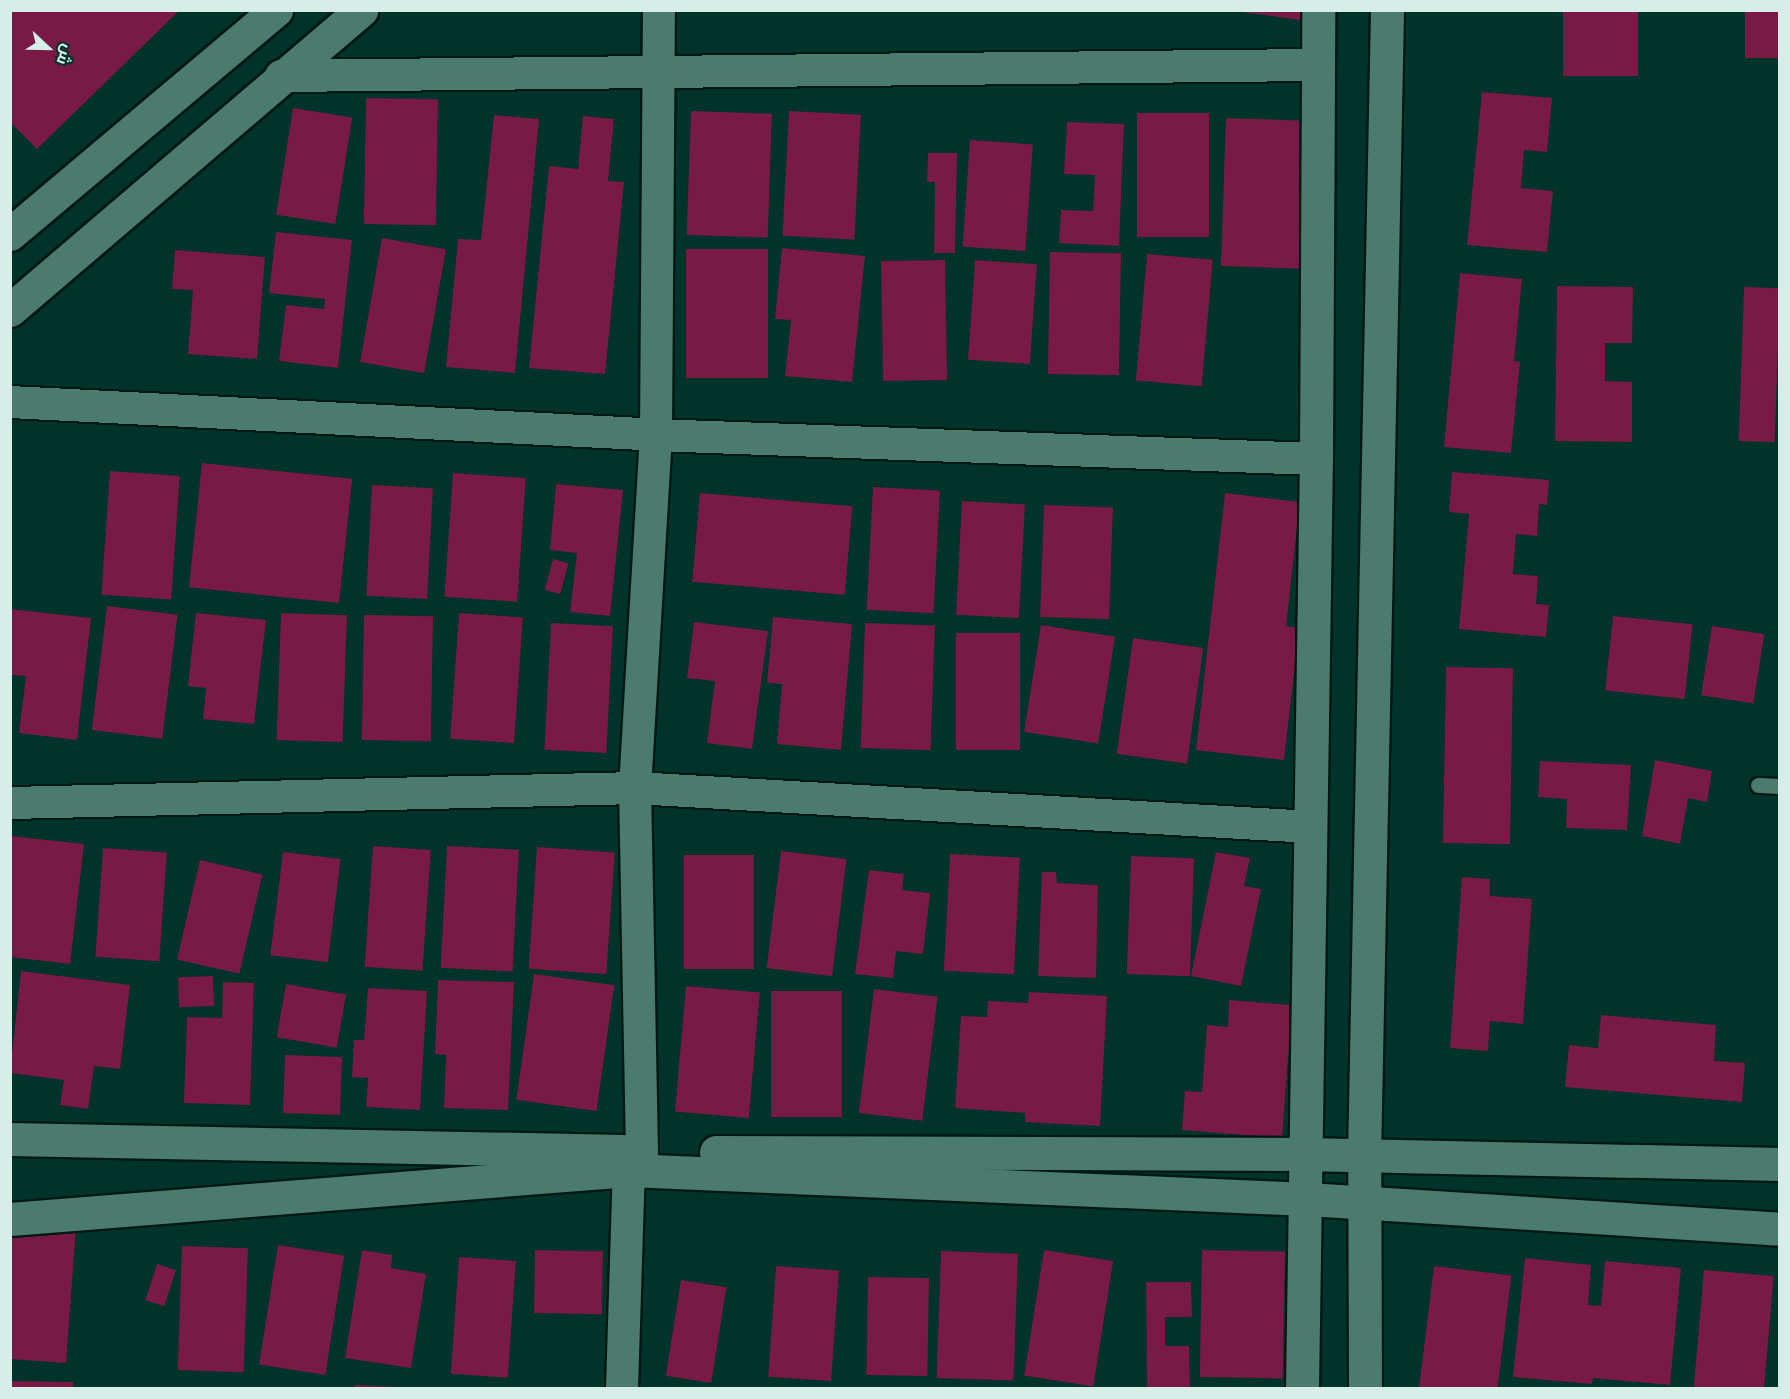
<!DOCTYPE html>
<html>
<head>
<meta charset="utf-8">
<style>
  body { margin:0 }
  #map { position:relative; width:1790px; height:1399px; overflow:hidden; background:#00332a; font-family:"DM Sans",Cairo,sans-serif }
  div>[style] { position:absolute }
  .building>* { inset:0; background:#791a46; transform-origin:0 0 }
  .roads { filter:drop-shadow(2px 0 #011813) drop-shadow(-2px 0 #011813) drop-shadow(0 2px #011813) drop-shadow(0 -2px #011813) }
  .service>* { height:15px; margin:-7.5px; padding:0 7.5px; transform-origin:7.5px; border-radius:7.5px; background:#4b7b6f }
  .minor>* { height:32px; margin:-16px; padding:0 16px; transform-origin:16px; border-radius:16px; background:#4b7b6f }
  .tertiary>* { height:33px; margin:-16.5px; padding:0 16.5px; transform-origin:16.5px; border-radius:16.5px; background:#4b7b6f }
  .secondary>* { height:33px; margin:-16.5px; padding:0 16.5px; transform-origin:16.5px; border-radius:16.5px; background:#4b7b6f }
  span { translate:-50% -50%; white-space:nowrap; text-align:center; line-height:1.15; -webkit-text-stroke:6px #00332a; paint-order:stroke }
  .frame { position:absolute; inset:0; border:12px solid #d6eee7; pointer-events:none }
  .north { position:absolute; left:18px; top:18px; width:60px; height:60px; -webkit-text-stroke:4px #00332a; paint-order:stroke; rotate:112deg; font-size:16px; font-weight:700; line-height:24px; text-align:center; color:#d6eee7 }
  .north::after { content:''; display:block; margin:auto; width:21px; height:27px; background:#d6eee7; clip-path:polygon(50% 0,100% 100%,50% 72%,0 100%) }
</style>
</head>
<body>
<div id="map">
  <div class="building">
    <div style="clip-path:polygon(10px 10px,180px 10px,37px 149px,10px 122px)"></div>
    <div style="clip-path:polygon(1228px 10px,1301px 10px,1300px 20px)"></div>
    <div style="left:1563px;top:10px;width:75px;height:66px"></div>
    <div style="left:1745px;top:10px;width:35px;height:48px"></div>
    <div style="clip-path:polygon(1482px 92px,1552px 98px,1547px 152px,1524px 150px,1521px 188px,1553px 191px,1547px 252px,1467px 245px)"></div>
    <div style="left:366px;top:98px;width:72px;height:126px;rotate:1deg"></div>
    <div style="left:293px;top:108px;width:60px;height:108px;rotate:9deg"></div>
    <div style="left:691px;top:111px;width:81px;height:124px;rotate:2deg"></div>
    <div style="left:789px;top:111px;width:72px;height:125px;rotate:3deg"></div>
    <div style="left:1137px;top:113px;width:72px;height:124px"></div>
    <div style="clip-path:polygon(494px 115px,539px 119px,515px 373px,446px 367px,458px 239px,481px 240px)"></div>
    <div style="clip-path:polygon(583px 116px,614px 119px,608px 181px,624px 182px,605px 374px,529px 368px,549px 166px,578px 169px)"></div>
    <div style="left:1226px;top:118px;width:82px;height:148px;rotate:2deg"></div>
    <div style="clip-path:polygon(1067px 122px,1124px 124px,1119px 246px,1059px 243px,1061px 210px,1093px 211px,1095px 175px,1064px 174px)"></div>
    <div style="left:970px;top:140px;width:63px;height:107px;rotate:4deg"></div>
    <div style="clip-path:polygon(928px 153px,957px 153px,955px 253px,934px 253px,935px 182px,927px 182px)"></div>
    <div style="clip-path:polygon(276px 232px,352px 240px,338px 368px,279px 361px,286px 305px,324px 309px,325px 299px,269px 293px)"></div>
    <div style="left:382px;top:238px;width:65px;height:126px;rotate:10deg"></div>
    <div style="clip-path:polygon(782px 248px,865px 256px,852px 382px,785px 376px,791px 320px,775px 319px)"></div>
    <div style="left:686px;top:249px;width:82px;height:129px"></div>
    <div style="clip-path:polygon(175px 250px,265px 257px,257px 359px,188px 354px,193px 290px,172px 289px)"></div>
    <div style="left:1050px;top:252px;width:71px;height:122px;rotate:1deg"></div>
    <div style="left:1147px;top:254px;width:66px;height:127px;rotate:5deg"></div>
    <div style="left:945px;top:260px;width:120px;height:64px;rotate:89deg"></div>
    <div style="left:975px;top:260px;width:62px;height:100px;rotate:4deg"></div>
    <div style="clip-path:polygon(1460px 273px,1522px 279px,1514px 361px,1520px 362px,1511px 453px,1444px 447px)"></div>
    <div style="clip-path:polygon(1557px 286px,1633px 287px,1632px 343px,1605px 343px,1605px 381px,1632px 382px,1632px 442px,1555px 441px)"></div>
    <div style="left:1744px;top:287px;width:36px;height:154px;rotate:2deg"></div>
    <div style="left:202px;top:463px;width:151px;height:125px;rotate:6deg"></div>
    <div style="left:110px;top:471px;width:70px;height:124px;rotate:4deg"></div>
    <div style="clip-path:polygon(1452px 472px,1549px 480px,1547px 505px,1539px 504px,1537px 536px,1516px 534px,1513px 574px,1538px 576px,1536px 604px,1549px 605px,1546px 637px,1459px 629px,1469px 514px,1449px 512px)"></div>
    <div style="left:453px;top:473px;width:73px;height:124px;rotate:4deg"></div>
    <div style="clip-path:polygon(556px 484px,623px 490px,610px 616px,570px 612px,577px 553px,550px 550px)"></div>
    <div style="left:372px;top:485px;width:61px;height:111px;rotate:3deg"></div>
    <div style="left:873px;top:487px;width:67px;height:123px;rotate:3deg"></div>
    <div style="left:700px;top:493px;width:153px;height:89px;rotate:5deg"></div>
    <div style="clip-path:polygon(1225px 493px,1300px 502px,1286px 626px,1299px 628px,1284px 760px,1196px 750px)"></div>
    <div style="left:962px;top:501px;width:63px;height:114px;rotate:3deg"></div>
    <div style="left:1044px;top:505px;width:69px;height:112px;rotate:2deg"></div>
    <div style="left:553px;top:559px;width:16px;height:32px;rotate:15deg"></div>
    <div style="left:107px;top:606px;width:71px;height:125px;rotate:7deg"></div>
    <div style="clip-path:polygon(10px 609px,91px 618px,77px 740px,19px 733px,26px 676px,10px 675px)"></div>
    <div style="clip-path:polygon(196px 613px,266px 620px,254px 724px,203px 719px,206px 688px,188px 686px)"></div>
    <div style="left:281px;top:613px;width:66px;height:127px;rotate:2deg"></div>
    <div style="left:459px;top:613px;width:64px;height:126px;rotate:4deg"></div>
    <div style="left:364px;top:615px;width:69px;height:125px;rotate:1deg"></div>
    <div style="left:1613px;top:616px;width:80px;height:75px;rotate:6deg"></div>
    <div style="clip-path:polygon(773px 617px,852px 624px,841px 750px,777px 744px,782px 684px,767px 683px)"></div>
    <div style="clip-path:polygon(694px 622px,768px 631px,752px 749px,707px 743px,715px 681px,687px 678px)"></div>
    <div style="left:551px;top:623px;width:62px;height:127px;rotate:3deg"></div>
    <div style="left:865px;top:623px;width:70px;height:125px;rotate:2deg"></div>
    <div style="left:1041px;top:625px;width:75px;height:108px;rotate:9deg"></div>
    <div style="left:1712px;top:626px;width:53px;height:70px;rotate:9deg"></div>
    <div style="left:956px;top:633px;width:64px;height:117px"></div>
    <div style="left:1133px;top:638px;width:71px;height:117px;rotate:8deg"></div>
    <div style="left:1446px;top:667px;width:67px;height:176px;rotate:1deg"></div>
    <div style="clip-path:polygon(1655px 760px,1712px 771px,1707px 802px,1688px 798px,1680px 844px,1642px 836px)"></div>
    <div style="clip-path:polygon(1540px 761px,1631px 765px,1627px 830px,1566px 828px,1567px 799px,1538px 797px)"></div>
    <div style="clip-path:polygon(10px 836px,84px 844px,70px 964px,10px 957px)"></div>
    <div style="left:373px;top:846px;width:58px;height:121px;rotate:4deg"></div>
    <div style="left:447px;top:846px;width:72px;height:122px;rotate:3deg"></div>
    <div style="left:537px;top:847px;width:78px;height:122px;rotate:4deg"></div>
    <div style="left:103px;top:848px;width:64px;height:109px;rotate:4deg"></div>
    <div style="left:781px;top:851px;width:66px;height:118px;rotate:7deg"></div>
    <div style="left:283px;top:852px;width:58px;height:104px;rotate:7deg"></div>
    <div style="clip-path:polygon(1216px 852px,1250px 858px,1244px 886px,1261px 889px,1241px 986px,1191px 976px)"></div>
    <div style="left:950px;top:854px;width:70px;height:117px;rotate:3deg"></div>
    <div style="left:684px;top:855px;width:70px;height:114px"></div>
    <div style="left:1131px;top:856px;width:63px;height:118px;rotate:2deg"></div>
    <div style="left:200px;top:860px;width:64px;height:102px;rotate:13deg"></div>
    <div style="clip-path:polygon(869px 870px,904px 874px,902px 890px,930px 893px,923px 954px,896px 951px,893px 978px,855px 974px)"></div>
    <div style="clip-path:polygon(1042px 872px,1056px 872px,1057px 883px,1098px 885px,1096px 978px,1038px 976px)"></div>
    <div style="clip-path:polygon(1462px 877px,1490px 879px,1490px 896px,1532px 899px,1523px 1024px,1490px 1021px,1488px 1051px,1450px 1048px)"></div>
    <div style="clip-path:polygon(21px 971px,130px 985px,120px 1069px,94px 1066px,88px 1109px,60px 1105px,64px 1080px,10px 1073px)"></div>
    <div style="left:534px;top:974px;width:81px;height:127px;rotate:8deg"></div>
    <div style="left:213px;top:976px;width:30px;height:35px;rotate:88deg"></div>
    <div style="clip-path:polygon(438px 980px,514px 982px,508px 1110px,444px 1108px,446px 1055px,435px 1054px)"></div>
    <div style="clip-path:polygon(223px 982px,254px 983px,250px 1105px,184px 1103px,187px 1017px,222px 1018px)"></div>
    <div style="left:286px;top:984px;width:61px;height:54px;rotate:10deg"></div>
    <div style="left:686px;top:986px;width:74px;height:126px;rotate:5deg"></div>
    <div style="clip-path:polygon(368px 988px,427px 991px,420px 1110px,366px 1107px,368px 1078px,352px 1077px,354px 1040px,364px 1040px)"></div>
    <div style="left:874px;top:989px;width:64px;height:125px;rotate:7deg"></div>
    <div style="left:771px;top:991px;width:71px;height:126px"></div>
    <div style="clip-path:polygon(1029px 992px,1107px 996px,1100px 1126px,1025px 1122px,1025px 1113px,955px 1108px,961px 1016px,987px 1017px,988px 1001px,1028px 1003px)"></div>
    <div style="clip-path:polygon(1229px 1000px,1292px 1005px,1282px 1138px,1182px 1130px,1185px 1091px,1202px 1092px,1207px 1025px,1228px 1027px)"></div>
    <div style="clip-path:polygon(1601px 1015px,1716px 1025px,1714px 1061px,1745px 1063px,1742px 1102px,1565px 1087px,1569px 1045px,1598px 1048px)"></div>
    <div style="left:285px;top:1055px;width:57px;height:58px;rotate:2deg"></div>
    <div style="clip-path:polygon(10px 1223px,76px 1228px,66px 1363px,10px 1359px)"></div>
    <div style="left:278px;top:1245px;width:67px;height:121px;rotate:9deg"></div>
    <div style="left:182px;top:1246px;width:66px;height:124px;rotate:2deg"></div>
    <div style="clip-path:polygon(362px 1250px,392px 1255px,391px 1268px,426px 1274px,411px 1368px,345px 1358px)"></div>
    <div style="left:535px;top:1250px;width:68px;height:63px;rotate:1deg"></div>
    <div style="left:1044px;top:1250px;width:70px;height:127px;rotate:9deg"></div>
    <div style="left:1202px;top:1250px;width:83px;height:127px;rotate:1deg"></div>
    <div style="left:941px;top:1251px;width:77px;height:127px;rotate:2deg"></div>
    <div style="left:459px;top:1257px;width:57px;height:117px;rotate:4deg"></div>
    <div style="clip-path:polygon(1525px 1258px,1591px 1265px,1588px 1305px,1601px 1306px,1605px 1261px,1681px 1268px,1670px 1385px,1593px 1378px,1592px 1384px,1513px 1377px)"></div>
    <div style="left:157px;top:1264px;width:20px;height:38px;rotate:18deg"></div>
    <div style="left:776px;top:1266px;width:63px;height:111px;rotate:4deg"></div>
    <div style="left:1434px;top:1266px;width:78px;height:123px;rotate:7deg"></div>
    <div style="left:1704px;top:1270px;width:70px;height:118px;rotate:5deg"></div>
    <div style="left:868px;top:1277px;width:61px;height:98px;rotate:1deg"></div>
    <div style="left:681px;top:1280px;width:46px;height:97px;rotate:9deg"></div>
    <div style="clip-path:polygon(1146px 1282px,1191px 1282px,1192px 1317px,1165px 1317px,1165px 1346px,1189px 1346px,1190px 1388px,1147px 1388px)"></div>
    <div style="clip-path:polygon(10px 1381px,73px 1382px,73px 1388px,10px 1388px)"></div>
    <div style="clip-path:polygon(355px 1385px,401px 1387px,401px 1388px,355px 1388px)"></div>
  </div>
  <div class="roads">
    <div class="service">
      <div style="left:1758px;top:785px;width:22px;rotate:3deg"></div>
    </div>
    <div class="minor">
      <div style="left:281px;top:76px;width:1037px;rotate:-0.61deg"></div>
      <div style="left:10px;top:402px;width:673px;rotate:2.9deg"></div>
      <div style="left:682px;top:436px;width:634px;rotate:2.08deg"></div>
      <div style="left:10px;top:803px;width:625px;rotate:-1.37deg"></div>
      <div style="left:635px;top:788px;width:677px;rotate:3.3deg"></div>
      <div style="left:642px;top:1152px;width:364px;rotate:-91.1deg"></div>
      <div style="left:635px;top:788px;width:356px;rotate:-86.6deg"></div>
      <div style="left:656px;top:433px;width:423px;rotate:-89.6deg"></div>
      <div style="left:622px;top:1388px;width:218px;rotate:-88.2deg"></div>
    </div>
    <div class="tertiary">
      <div style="left:10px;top:1139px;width:613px;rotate:1.12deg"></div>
      <div style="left:716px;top:1152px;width:588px;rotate:0.19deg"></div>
      <div style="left:1304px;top:1154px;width:476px;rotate:1.2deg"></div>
      <div style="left:10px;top:1219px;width:621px;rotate:-4.53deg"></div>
      <div style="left:629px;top:1170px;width:679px;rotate:2.45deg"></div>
      <div style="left:1307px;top:1199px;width:474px;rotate:3.6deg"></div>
      <div style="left:1302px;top:1388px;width:929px;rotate:-89.14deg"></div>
      <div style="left:1316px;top:459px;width:449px;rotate:-89.7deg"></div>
      <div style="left:1365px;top:1388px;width:231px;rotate:-90.2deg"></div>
      <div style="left:1364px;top:1157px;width:1147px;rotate:-88.85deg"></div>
    </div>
    <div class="secondary">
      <div style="left:10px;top:234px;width:348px;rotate:-40.1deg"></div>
      <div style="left:10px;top:310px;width:462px;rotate:-40.5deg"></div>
    </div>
  </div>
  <div class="frame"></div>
  <div class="north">ش</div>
</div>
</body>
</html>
